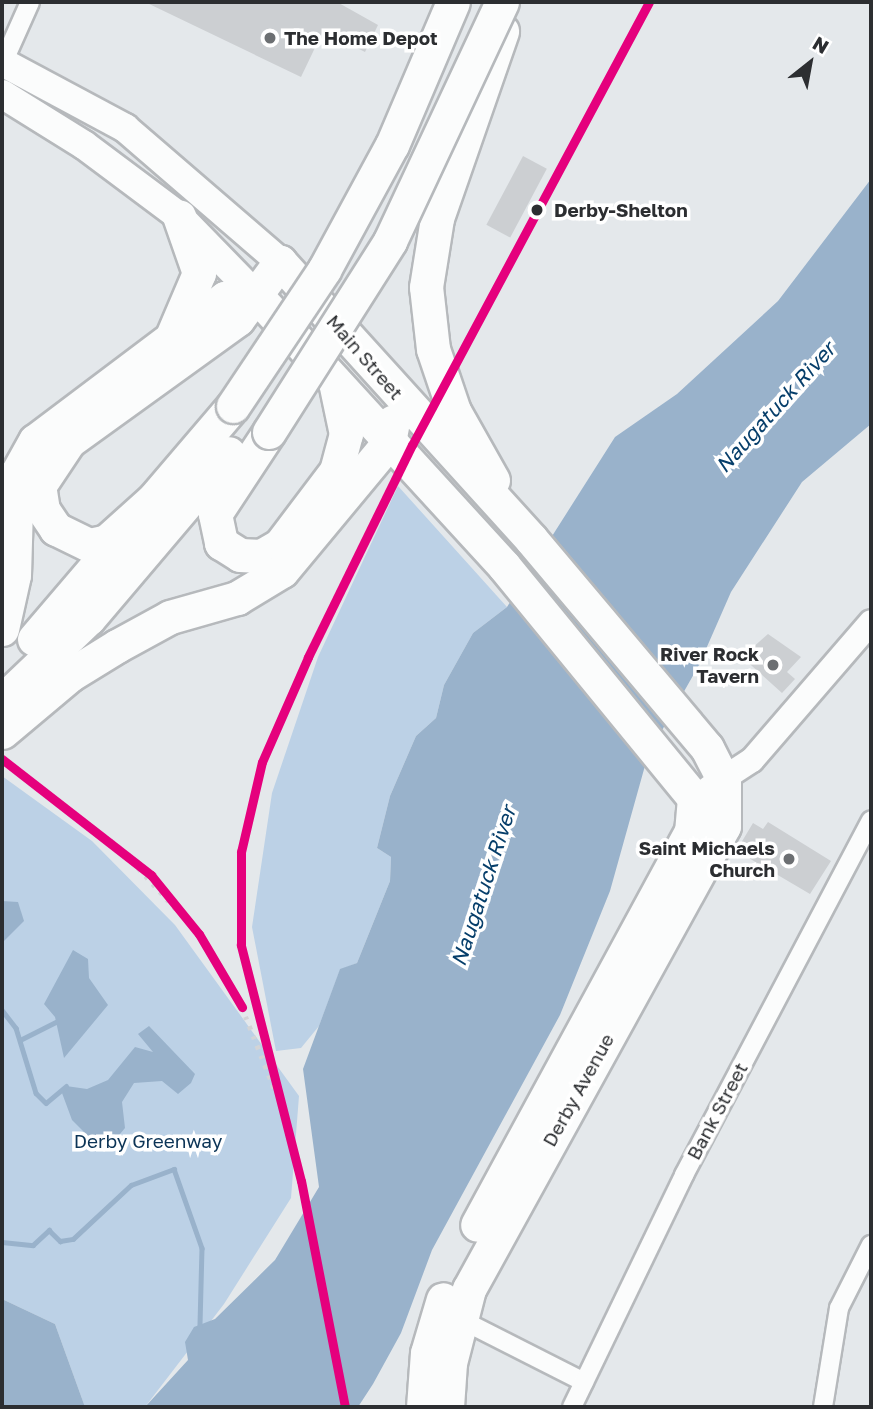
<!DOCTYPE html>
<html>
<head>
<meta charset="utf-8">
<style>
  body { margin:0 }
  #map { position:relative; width:873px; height:1409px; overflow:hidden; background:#e4e8eb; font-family:"Golos Text",sans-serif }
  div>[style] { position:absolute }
  .green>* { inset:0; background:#bcd1e6 }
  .water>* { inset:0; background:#99b2cb }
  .stream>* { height:4.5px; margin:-2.25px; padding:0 2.25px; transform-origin:2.25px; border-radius:2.25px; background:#99b2cb }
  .building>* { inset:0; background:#cccfd2; transform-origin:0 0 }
  .roads { filter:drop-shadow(2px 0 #b6b9bc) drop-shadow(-2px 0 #b6b9bc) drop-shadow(0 2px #b6b9bc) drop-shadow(0 -2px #b6b9bc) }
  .street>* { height:18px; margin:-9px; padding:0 9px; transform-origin:9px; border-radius:9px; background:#fbfcfc }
  .secondary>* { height:24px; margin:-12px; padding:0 12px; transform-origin:12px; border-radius:12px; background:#fbfcfc }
  .primary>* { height:28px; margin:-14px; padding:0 14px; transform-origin:14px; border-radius:14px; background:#fbfcfc }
  .highway>* { height:33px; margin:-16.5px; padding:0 16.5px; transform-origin:16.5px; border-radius:16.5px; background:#fbfcfc }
  .rail>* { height:4.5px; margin-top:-2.25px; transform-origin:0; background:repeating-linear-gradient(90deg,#d3d4d6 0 3.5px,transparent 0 10.5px) }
  .bridges { filter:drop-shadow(2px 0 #b6b9bc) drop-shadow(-2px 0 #b6b9bc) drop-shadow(0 2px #b6b9bc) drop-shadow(0 -2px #b6b9bc) }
  .highway-bridge>* { height:33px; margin:-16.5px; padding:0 16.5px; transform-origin:16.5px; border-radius:16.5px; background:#fbfcfc }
  .rail-1>* { height:9px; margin:-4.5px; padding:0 4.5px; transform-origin:4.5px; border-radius:4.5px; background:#e5007d }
  .dots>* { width:19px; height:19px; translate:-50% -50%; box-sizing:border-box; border:4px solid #fff; border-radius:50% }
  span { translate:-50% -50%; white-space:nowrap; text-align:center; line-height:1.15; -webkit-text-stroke:7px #fff; paint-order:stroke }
  .poi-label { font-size:19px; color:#2c2e31; font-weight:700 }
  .left { translate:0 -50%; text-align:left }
  .right { translate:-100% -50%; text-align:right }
  .stop-label { font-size:19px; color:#2c2e31; font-weight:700 }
  .street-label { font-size:19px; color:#2c2e31 }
  .park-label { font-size:19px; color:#0c3456 }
  .water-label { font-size:21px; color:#063e6a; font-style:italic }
  .frame { position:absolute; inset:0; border:4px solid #2c2e31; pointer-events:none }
  .north { position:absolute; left:775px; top:28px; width:70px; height:70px; -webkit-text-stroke:5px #fff; paint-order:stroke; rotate:31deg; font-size:19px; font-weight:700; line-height:28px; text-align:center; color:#2c2e31 }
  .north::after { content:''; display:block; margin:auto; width:24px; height:32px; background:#2c2e31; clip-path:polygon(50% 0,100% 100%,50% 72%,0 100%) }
</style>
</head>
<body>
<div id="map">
  <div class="green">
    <div style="clip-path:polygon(398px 486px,507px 607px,473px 633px,444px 685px,436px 718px,416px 736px,390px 796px,377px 848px,391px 857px,390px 881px,357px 963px,340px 970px,319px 1026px,301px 1048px,276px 1051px,252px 927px,272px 793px,318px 657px)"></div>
    <div style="clip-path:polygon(2px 776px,92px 841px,175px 925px,299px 1096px,291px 1198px,224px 1304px,145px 1407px,85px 1407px,55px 1324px,2px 1299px)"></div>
  </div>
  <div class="water">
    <div style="clip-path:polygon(871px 179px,871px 424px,802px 482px,731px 592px,699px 665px,648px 755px,610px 891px,560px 1015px,432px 1250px,401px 1333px,373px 1384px,358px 1407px,145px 1407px,188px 1360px,185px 1342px,194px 1327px,215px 1319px,275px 1260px,319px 1187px,303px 1069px,340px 969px,357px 963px,390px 881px,391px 857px,377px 848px,390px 796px,416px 736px,436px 718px,444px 685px,473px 633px,507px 607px,615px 437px,677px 394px,778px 301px)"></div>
    <div style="clip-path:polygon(2px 901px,18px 902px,24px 921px,2px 943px)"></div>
    <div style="clip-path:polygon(73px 950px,88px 959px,89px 978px,108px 1005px,64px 1058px,55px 1017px,44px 1004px)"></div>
    <div style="clip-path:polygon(149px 1026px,195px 1074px,191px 1083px,178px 1094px,162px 1081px,134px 1083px,122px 1102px,125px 1128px,115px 1140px,93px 1141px,72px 1120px,62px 1093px,66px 1086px,87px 1089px,108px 1080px,135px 1047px,153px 1052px,138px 1034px)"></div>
    <div style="clip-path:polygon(2px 1299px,55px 1324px,85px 1407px,2px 1407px)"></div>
  </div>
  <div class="stream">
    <div style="left:2px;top:1010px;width:23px;rotate:52deg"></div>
    <div style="left:16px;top:1028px;width:68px;rotate:72.9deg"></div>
    <div style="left:36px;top:1093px;width:14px;rotate:45deg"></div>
    <div style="left:46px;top:1103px;width:26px;rotate:-40deg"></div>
    <div style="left:20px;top:1040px;width:40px;rotate:-26.6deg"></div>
    <div style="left:2px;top:1242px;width:31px;rotate:6deg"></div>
    <div style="left:33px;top:1245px;width:22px;rotate:-43deg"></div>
    <div style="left:49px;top:1230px;width:16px;rotate:45deg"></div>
    <div style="left:60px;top:1241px;width:13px;rotate:-9deg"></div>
    <div style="left:73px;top:1239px;width:79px;rotate:-43deg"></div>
    <div style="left:131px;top:1185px;width:46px;rotate:-20.4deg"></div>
    <div style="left:174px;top:1169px;width:84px;rotate:70.5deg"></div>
    <div style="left:202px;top:1248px;width:79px;rotate:91.5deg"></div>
  </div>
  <div class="building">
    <div style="clip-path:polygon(145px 2px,337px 2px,378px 25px,365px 52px,323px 31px,301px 77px)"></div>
    <div style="left:523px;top:156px;width:27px;height:78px;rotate:28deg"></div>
    <div style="clip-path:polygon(768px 634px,801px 657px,787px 672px,795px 679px,782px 693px,742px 657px)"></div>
    <div style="clip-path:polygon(768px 822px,831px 861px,810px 894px,747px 857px,751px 850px,741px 843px,753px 823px,763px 829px)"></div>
  </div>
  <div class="roads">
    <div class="street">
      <div style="left:2px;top:65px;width:69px;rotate:-66deg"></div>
      <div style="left:460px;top:1319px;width:139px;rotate:26.9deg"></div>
      <div style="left:572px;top:1407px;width:258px;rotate:-64.2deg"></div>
      <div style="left:684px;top:1175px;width:401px;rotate:-62.2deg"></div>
      <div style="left:823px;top:1407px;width:100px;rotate:-80.8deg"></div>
      <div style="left:839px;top:1308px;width:71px;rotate:-63.1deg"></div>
    </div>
    <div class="secondary">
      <div style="left:709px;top:788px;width:51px;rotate:-33.1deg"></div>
      <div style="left:752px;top:760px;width:182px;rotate:-49.2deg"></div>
    </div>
    <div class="primary">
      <div style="left:2px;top:62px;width:140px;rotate:28.2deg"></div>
      <div style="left:125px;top:128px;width:205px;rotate:40.8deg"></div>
      <div style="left:2px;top:94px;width:97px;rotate:31.9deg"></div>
      <div style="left:84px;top:145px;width:119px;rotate:36.8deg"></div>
      <div style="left:179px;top:216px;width:107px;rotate:45.8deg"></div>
    </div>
    <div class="highway">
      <div style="left:254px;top:293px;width:370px;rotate:47.5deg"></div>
      <div style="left:504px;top:566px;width:300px;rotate:50.7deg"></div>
      <div style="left:694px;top:798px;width:33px;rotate:95deg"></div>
      <div style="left:691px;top:831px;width:448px;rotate:118.5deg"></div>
      <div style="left:173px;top:334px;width:66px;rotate:-66.9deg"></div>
      <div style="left:199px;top:273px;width:60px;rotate:-109.3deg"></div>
      <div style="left:269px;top:432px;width:98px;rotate:123.4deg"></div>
      <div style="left:215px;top:514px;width:30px;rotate:78deg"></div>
      <div style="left:221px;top:543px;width:22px;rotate:32deg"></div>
      <div style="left:240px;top:555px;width:21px;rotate:3deg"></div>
      <div style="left:261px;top:556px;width:22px;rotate:-30deg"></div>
      <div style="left:280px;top:545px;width:93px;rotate:-52.9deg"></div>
      <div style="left:336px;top:471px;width:38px;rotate:-75deg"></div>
      <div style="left:346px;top:434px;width:53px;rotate:-101.9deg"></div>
      <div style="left:493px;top:480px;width:79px;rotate:-119.5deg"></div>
      <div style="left:454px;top:411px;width:65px;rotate:-108.7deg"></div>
      <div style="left:433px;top:349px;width:62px;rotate:-96.4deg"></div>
      <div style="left:426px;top:287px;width:70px;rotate:-80.9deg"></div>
      <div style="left:437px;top:218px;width:198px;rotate:-70.8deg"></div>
      <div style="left:168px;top:486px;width:82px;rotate:138deg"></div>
      <div style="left:107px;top:541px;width:18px;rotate:167deg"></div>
      <div style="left:89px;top:545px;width:37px;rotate:-154deg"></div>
      <div style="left:56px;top:529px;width:23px;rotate:-124deg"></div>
      <div style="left:43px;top:510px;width:24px;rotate:-99deg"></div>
      <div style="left:39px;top:486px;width:54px;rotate:-56.3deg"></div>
      <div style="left:69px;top:441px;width:208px;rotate:-35.8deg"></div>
      <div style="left:238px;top:319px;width:71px;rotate:-53.6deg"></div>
      <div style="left:280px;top:262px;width:374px;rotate:47.8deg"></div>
      <div style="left:531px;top:539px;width:273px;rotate:49.9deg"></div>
      <div style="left:707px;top:748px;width:37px;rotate:63deg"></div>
      <div style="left:724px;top:781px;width:45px;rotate:90deg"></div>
      <div style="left:724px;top:826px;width:529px;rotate:118.84deg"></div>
      <div style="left:469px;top:1289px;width:76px;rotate:104.4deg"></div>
      <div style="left:450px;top:1363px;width:44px;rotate:93.9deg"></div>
      <div style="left:2px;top:629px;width:55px;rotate:-77.5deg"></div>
      <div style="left:14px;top:575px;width:102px;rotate:-88.3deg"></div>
      <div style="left:17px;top:473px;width:37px;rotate:-61deg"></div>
      <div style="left:35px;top:441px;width:238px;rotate:-37deg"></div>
      <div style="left:225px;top:298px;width:29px;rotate:-10deg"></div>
      <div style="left:34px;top:639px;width:306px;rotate:-49.5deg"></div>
      <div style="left:2px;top:701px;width:120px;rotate:-43.7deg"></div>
      <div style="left:89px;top:618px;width:216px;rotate:-49.7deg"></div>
      <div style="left:2px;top:732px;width:89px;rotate:-40deg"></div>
      <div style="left:70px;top:675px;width:55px;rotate:-31.7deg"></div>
      <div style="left:117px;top:646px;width:60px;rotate:-28.7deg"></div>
      <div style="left:170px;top:617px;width:70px;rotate:-15.8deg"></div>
      <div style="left:237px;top:598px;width:52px;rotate:-31deg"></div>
      <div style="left:282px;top:571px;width:168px;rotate:-50.3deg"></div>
      <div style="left:389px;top:442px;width:21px;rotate:-79deg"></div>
      <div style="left:423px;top:1407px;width:54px;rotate:-85.8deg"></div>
      <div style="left:427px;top:1353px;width:56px;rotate:-73.5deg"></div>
    </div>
  </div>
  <div class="rail">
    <div style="left:2px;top:759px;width:144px;rotate:36.8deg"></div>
    <div style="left:117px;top:845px;width:121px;rotate:47.3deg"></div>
    <div style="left:199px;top:934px;width:74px;rotate:58.2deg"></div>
    <div style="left:238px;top:997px;width:100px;rotate:68.3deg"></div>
  </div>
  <div class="bridges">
    <div class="highway-bridge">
      <div style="left:233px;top:406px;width:164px;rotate:-56.2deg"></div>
      <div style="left:324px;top:270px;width:142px;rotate:-61.5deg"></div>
      <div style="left:392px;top:145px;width:155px;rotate:-66.9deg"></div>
      <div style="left:269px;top:432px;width:226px;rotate:-57.6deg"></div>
      <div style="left:390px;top:241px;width:264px;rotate:-64.9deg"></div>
    </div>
  </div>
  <div class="rail-1">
    <div style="left:2px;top:759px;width:189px;rotate:37.9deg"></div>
    <div style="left:151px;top:875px;width:76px;rotate:50.9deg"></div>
    <div style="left:199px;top:934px;width:85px;rotate:59.5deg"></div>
    <div style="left:345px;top:1407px;width:230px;rotate:-101deg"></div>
    <div style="left:301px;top:1181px;width:244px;rotate:-104.3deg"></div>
    <div style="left:241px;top:945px;width:93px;rotate:-90deg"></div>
    <div style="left:241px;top:852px;width:92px;rotate:-76.9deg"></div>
    <div style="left:262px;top:762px;width:115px;rotate:-66.3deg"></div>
    <div style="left:308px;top:657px;width:236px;rotate:-63.9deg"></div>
    <div style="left:412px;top:445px;width:502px;rotate:-61.85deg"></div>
  </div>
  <div class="dots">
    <div style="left:270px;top:38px;background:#6c6f72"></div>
    <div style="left:537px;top:210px;background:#2c2e31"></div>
    <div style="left:773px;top:665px;background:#6c6f72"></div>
    <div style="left:789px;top:859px;background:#6c6f72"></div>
  </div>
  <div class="poi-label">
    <span class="left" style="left:284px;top:38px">The Home Depot</span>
    <span class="right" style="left:759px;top:665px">River Rock<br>Tavern</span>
    <span class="right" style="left:775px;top:859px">Saint Michaels<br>Church</span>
  </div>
  <div class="stop-label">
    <span class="left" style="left:554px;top:210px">Derby-Shelton</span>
  </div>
  <div class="street-label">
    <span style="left:365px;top:357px;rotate:49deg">Main Street</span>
    <span style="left:578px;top:1090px;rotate:-61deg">Derby Avenue</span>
    <span style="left:717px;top:1111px;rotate:-62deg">Bank Street</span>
  </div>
  <div class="park-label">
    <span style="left:148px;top:1141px">Derby Greenway</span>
  </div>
  <div class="water-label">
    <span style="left:775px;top:407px;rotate:-48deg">Naugatuck River</span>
    <span style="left:483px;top:886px;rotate:-72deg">Naugatuck River</span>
  </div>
  <div class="frame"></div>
  <div class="north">N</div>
</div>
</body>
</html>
